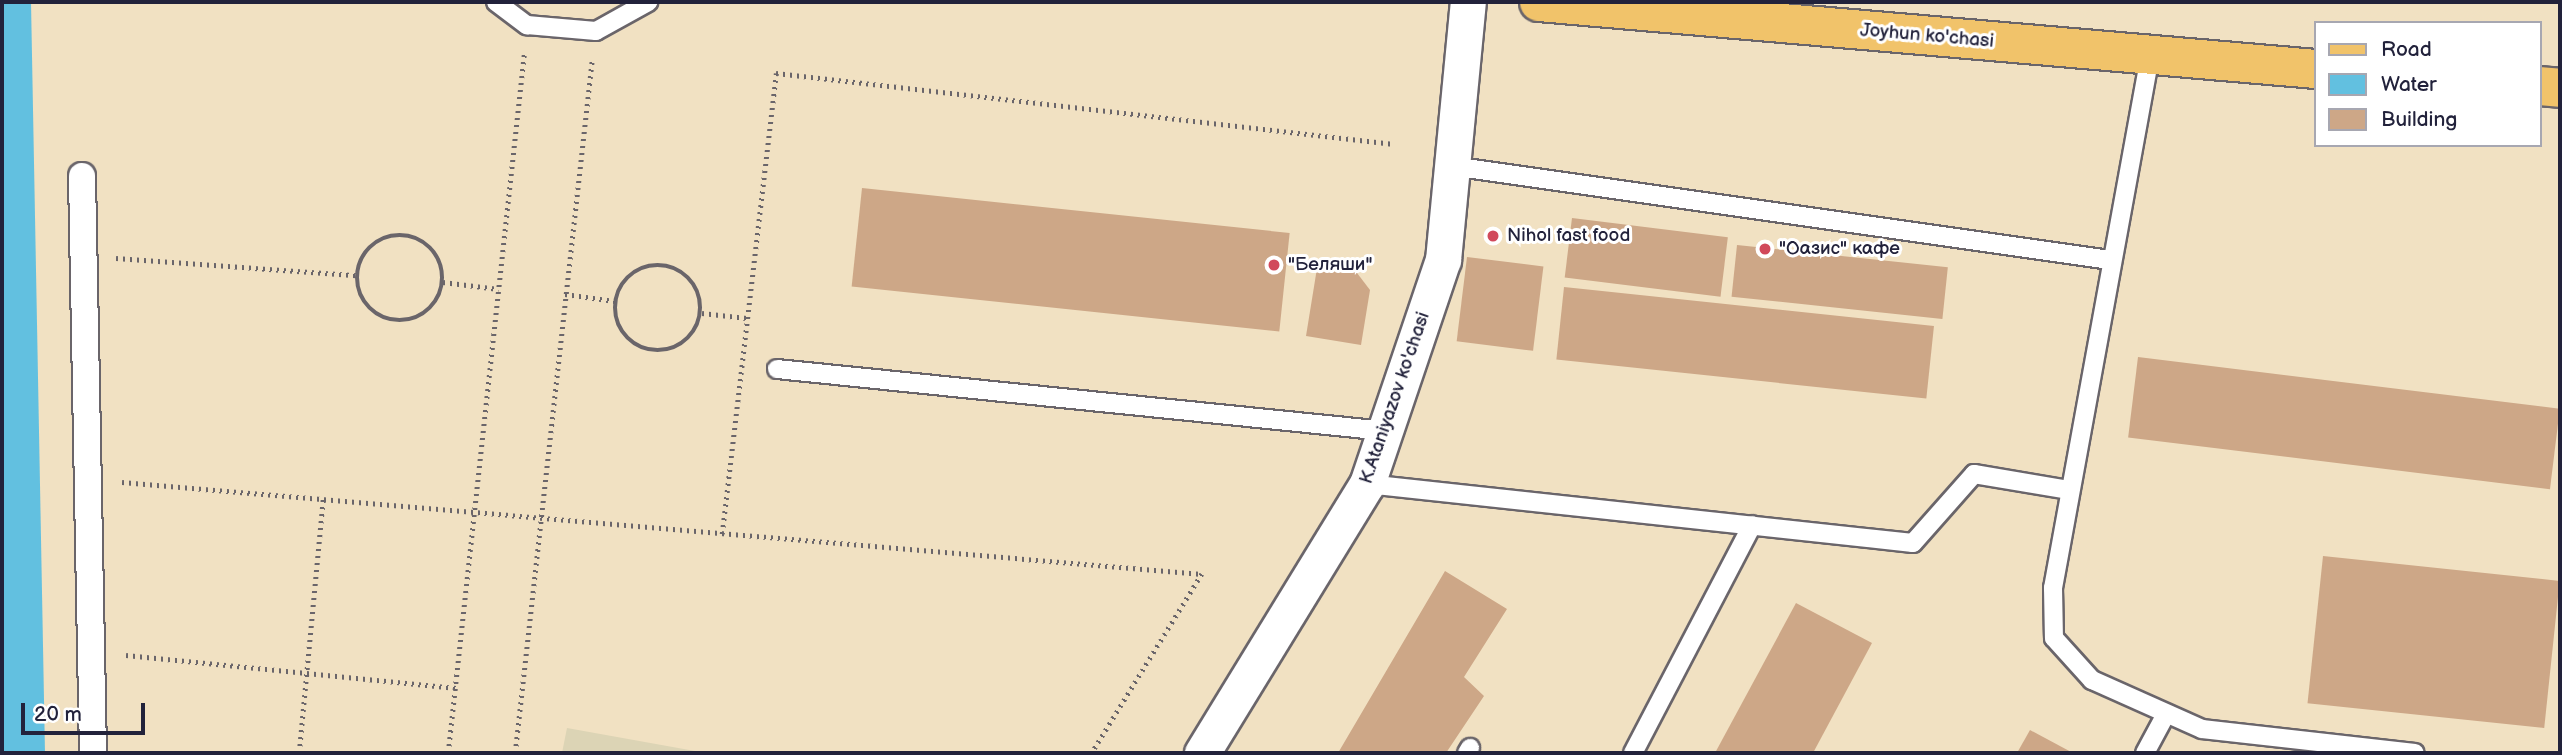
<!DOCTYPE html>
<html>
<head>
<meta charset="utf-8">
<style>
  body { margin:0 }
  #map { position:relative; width:2562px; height:755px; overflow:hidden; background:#f1e1c2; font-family:"Balsamiq Sans",sans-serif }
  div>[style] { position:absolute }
  .built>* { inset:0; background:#dcd4b5 }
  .water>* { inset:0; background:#62c0e0 }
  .building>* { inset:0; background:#cda787; transform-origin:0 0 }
  .path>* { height:4.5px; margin-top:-2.25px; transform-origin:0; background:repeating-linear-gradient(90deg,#6a656a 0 2px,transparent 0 7px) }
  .path>.ring { margin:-2.25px; padding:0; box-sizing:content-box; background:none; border:4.5px solid #6a656a; border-radius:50% }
  .roads { filter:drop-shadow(2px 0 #6a656a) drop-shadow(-2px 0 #6a656a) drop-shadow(0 2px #6a656a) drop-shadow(0 -2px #6a656a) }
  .service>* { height:18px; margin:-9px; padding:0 9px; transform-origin:9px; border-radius:9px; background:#fff }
  .pedestrian>* { height:26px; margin:-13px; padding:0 13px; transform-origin:13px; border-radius:13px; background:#fff }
  .minor>* { height:35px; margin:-17.5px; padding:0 17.5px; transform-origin:17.5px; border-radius:17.5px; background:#fff }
  .primary>* { height:38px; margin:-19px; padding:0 19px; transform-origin:19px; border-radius:19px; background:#f1c36a }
  .dots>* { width:19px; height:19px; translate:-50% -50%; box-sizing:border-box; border:4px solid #fff; border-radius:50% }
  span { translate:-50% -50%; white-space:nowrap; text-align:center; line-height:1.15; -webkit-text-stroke:6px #fff; paint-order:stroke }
  .street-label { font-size:19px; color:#22223b }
  .poi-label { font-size:19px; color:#22223b }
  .left { translate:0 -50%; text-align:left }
  .frame { position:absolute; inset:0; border:4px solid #22223b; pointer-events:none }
  .legend { position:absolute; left:2314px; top:21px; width:228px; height:126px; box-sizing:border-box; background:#fff; border:2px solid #a7a7b1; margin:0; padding:9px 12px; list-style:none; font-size:21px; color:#22223b }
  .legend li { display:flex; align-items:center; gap:14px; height:35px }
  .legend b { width:35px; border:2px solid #a7a7b1 }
  .scale { position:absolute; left:21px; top:703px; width:124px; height:32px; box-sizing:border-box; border:4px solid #22223b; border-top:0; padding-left:9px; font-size:21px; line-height:24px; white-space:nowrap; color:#22223b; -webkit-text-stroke:5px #fff; paint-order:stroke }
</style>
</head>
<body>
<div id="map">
  <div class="built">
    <div style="clip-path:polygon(567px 728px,706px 753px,562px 753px)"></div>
  </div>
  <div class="water">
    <div style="clip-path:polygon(2px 2px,31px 2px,45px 753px,2px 753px)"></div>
  </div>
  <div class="building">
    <div style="left:862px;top:188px;width:430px;height:99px;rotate:6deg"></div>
    <div style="left:1572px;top:218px;width:157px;height:60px;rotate:7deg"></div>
    <div style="left:1737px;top:245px;width:212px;height:52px;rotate:6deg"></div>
    <div style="left:1467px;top:257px;width:77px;height:85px;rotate:7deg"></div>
    <div style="clip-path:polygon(1318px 262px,1354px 269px,1370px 290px,1361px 345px,1306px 336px)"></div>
    <div style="left:1564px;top:287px;width:372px;height:73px;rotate:6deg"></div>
    <div style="left:2138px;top:357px;width:425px;height:81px;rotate:7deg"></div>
    <div style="left:2323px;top:556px;width:238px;height:148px;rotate:6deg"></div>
    <div style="clip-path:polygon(1445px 571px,1507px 609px,1464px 677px,1484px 696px,1446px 753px,1338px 753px)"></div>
    <div style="clip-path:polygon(1796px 603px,1872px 643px,1813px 753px,1715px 753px)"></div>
    <div style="clip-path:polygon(2030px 730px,2073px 753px,2017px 753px)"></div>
  </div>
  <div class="path">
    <div class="ring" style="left:357px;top:235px;width:81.5px;height:81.5px"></div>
    <div style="left:116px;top:258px;width:241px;rotate:4.1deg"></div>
    <div class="ring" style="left:615px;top:265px;width:81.5px;height:81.5px"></div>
    <div style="left:443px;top:282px;width:56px;rotate:7.1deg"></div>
    <div style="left:565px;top:294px;width:50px;rotate:8deg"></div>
    <div style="left:702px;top:313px;width:45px;rotate:6.3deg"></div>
    <div style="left:122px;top:482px;width:1084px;rotate:4.87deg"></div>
    <div style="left:1202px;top:574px;width:210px;rotate:121.6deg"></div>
    <div style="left:722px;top:534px;width:464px;rotate:-83.3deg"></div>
    <div style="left:776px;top:73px;width:622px;rotate:6.55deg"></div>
    <div style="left:126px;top:655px;width:332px;rotate:5.7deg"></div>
    <div style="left:299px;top:753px;width:255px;rotate:-84.6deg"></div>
    <div style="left:448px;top:753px;width:703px;rotate:-83.79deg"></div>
    <div style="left:515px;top:753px;width:697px;rotate:-83.66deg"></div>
  </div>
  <div class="roads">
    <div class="service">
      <div style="left:496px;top:2px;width:39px;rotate:37deg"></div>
      <div style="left:527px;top:25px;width:69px;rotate:5deg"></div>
      <div style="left:596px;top:31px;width:60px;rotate:-29.1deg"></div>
      <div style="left:2150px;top:56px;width:541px;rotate:100.33deg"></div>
      <div style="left:2053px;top:588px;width:50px;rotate:88.9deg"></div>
      <div style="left:2054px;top:638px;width:57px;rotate:47.9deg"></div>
      <div style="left:2092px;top:680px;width:120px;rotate:24deg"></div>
      <div style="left:2202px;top:729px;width:214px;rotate:6.4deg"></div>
      <div style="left:1452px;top:166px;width:665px;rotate:8.13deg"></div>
      <div style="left:777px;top:369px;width:611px;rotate:5.82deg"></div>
      <div style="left:1367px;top:484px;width:549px;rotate:6.17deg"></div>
      <div style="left:1913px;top:543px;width:92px;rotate:-48.5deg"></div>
      <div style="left:1974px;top:474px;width:97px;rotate:9.5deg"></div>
      <div style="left:1467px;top:753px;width:6px;rotate:-59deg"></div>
      <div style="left:1633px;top:753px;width:257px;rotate:-62.4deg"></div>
      <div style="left:2145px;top:753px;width:44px;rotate:-61.7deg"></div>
    </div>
    <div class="pedestrian">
      <div style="left:82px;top:176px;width:577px;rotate:88.91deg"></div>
    </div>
    <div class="minor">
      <div style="left:1202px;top:753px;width:316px;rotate:-58.5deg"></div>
      <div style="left:1367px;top:484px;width:237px;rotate:-71.3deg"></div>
      <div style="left:1443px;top:260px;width:259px;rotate:-84.5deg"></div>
    </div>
    <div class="primary">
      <div style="left:1539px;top:2px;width:779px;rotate:4.93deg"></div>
      <div style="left:2539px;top:86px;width:21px;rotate:5deg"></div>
    </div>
  </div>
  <div class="dots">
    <div style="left:1493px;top:236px;background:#d1495b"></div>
    <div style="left:1765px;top:249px;background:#d1495b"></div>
    <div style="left:1274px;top:265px;background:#d1495b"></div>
  </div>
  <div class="street-label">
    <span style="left:1927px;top:36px;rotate:5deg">Joyhun ko'chasi</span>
    <span style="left:1395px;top:398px;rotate:-71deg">K.Ataniyazov ko'chasi</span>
  </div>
  <div class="poi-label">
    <span class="left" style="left:1507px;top:236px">Nihol fast food</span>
    <span class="left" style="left:1779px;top:249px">"Оазис" кафе</span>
    <span class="left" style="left:1288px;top:265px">"Беляши"</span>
  </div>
  <div class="frame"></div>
  <ul class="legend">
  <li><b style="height:9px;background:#f1c36a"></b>Road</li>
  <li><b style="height:19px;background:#62c0e0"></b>Water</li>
  <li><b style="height:19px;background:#cda787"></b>Building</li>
  </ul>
  <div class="scale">20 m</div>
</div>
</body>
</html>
